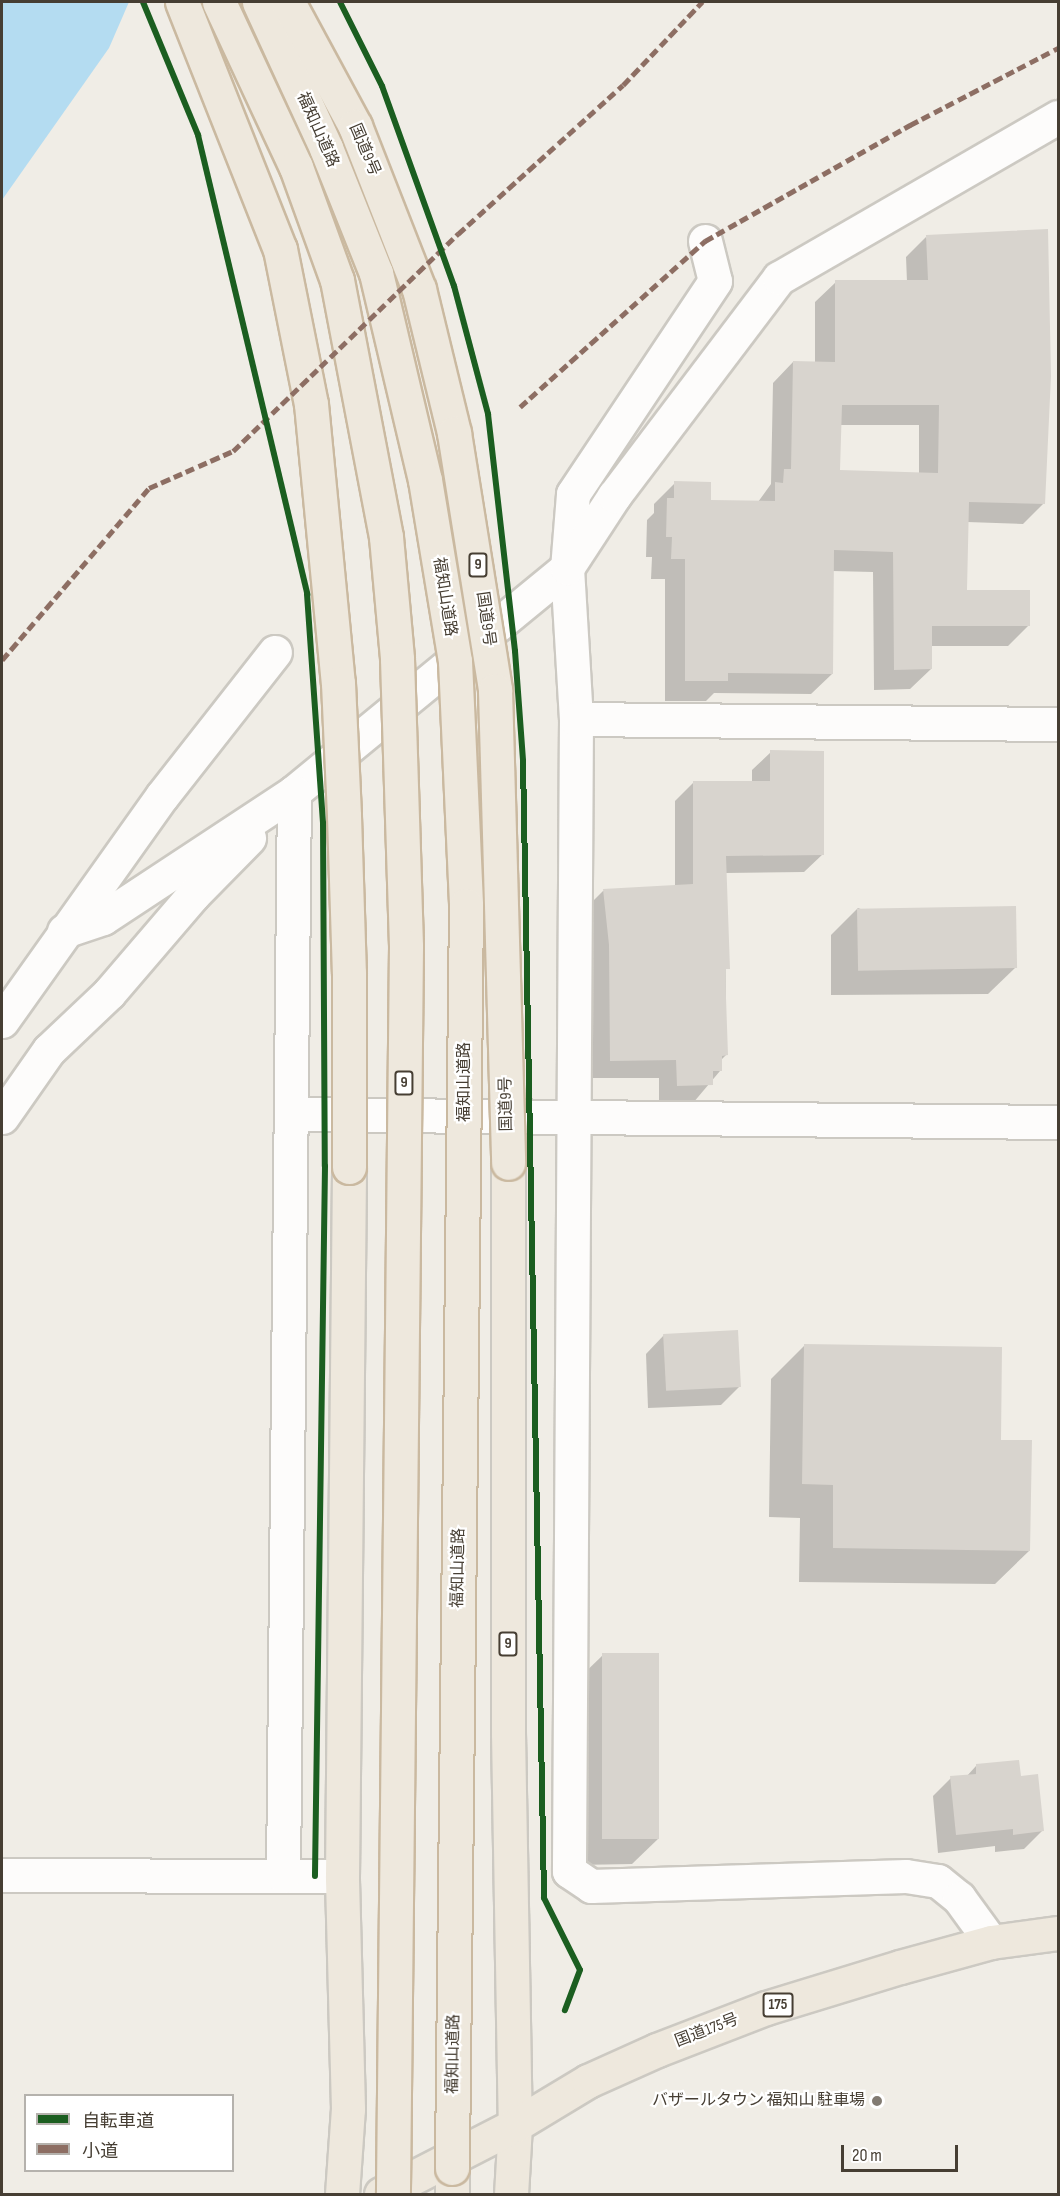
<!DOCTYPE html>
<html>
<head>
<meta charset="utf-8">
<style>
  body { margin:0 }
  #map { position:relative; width:1060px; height:2196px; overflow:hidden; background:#f0ede6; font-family:"Sofia Sans Condensed","Noto Sans JP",sans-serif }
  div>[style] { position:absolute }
  .water>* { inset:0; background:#b4dcf1 }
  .shadow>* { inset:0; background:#0003 }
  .building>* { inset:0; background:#d8d4ce; transform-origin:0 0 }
  .roads { filter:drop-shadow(2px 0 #ccc9c2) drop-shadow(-2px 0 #ccc9c2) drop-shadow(0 2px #ccc9c2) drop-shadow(0 -2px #ccc9c2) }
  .minor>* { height:33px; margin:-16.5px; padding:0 16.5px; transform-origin:16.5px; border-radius:16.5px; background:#fdfcfb }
  .trunk>* { height:33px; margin:-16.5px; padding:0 16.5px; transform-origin:16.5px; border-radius:16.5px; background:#eee8dd }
  .bridges { filter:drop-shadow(2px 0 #cab9a0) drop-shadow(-2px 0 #cab9a0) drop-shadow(0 2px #cab9a0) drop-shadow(0 -2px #cab9a0) }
  .trunk-bridge>* { height:33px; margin:-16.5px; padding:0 16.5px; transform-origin:16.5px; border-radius:16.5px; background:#eee8dd }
  .quiet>* { height:4.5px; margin-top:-2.25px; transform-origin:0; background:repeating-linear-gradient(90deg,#8d6e63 0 9px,transparent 0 13.5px) }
  .cycleway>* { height:6px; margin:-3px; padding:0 3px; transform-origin:3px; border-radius:3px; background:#1b5e20 }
  .dots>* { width:16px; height:16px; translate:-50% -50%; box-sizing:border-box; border:3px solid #fff; border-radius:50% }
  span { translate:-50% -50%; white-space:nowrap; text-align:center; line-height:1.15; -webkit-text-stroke:4.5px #fff; paint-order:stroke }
  .shield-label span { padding:2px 4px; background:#fff; border:2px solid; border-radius:4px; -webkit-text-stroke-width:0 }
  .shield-label { font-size:15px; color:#463e33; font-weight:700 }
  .street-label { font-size:16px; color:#463e33 }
  .poi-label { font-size:16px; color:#463e33 }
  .right { translate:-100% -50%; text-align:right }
  .frame { position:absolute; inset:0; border:3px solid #463e33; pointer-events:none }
  .legend { position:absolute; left:24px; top:2094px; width:210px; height:78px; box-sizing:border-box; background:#fff; border:2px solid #b5b2ad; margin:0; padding:8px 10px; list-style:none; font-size:18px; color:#463e33 }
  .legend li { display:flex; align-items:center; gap:12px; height:30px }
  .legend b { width:30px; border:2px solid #b5b2ad }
  .scale { position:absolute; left:841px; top:2145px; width:117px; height:27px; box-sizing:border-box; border:3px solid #463e33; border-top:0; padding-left:8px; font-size:18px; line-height:21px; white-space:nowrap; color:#463e33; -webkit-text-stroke:4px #fff; paint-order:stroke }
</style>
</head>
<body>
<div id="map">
  <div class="water">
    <div style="clip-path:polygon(2px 2px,129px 2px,109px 48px,2px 200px)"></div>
  </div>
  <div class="shadow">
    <div style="clip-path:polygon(evenodd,926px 237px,1044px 503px,1023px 524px,967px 522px,965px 591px,1029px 625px,1008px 646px,930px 646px,931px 669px,910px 689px,874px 690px,873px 572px,832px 571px,832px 674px,811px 694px,714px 693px,706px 701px,665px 701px,665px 579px,651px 579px,652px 557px,646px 557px,647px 520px,654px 513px,654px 504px,675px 483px,709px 501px,758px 502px,771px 484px,773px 383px,793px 362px,815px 363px,815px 302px,836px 282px,907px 282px,906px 257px,926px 237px,840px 425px,919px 425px,919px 474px,838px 472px,840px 425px)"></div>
    <div style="clip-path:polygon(771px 752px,823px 854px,804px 872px,725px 873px,726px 1055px,720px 1061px,720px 1071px,693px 1103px,659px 1104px,659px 1078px,592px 1078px,591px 965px,585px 909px,603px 891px,675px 886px,675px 801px,693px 783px,752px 783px,752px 770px)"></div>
    <div style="clip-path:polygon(858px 908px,1015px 968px,988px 994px,831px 995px,831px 935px)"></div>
    <div style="clip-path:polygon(664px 1335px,739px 1387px,721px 1405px,648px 1408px,646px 1354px)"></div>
    <div style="clip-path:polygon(805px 1345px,999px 1441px,1029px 1551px,995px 1584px,799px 1582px,800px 1518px,769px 1517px,771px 1379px)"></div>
    <div style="clip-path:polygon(603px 1655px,659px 1838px,632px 1864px,578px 1865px,576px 1681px)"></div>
    <div style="clip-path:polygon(976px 1766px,1020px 1777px,1042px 1831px,1024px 1849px,995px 1852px,995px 1846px,938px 1853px,933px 1796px,951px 1778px,966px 1777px)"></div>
  </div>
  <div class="building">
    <div style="clip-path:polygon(evenodd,1048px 229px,1051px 376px,1045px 504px,969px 502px,967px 590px,1030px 590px,1030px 626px,932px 626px,932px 669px,894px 670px,893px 552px,834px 550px,833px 674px,728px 673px,728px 681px,685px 681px,685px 559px,671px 559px,672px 537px,666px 537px,667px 498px,674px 498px,674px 481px,711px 482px,711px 500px,775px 501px,775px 482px,783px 483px,784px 469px,791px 469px,793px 361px,835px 362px,835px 280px,928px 280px,926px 235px,1048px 229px,842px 405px,939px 405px,938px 473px,840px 470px,842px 405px)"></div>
    <div style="clip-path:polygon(770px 750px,824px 751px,824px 855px,726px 856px,730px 969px,725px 969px,728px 1055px,722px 1056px,722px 1071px,713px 1071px,713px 1085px,677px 1086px,676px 1060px,610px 1061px,609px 945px,603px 889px,693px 884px,693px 781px,770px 781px)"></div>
    <div style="left:1016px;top:906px;width:62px;height:159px;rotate:89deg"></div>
    <div style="left:738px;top:1330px;width:57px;height:75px;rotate:87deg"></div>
    <div style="clip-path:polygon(804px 1344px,1002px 1347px,1001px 1440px,1032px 1440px,1030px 1551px,833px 1548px,833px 1485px,802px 1484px)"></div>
    <div style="left:602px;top:1653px;width:57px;height:186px"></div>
    <div style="clip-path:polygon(1019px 1760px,1021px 1776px,1038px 1774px,1044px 1831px,1013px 1835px,1013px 1829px,956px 1835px,950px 1776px,976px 1774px,976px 1764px)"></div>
  </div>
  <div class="roads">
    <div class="minor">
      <div style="left:705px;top:241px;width:41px;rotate:76deg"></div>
      <div style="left:715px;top:281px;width:256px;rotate:123.7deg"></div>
      <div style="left:573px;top:494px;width:74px;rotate:94.6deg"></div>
      <div style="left:567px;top:568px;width:151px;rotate:86.6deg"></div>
      <div style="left:576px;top:719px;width:1152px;rotate:90.35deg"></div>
      <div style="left:569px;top:1871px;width:27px;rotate:34deg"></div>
      <div style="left:591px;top:1886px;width:315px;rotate:-1.8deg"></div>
      <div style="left:906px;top:1876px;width:32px;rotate:9deg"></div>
      <div style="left:938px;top:1881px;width:27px;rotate:39deg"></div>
      <div style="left:959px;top:1898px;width:54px;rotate:54deg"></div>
      <div style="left:576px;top:719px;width:482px;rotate:0.6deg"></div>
      <div style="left:64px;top:931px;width:41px;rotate:-18.4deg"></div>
      <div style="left:103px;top:918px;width:229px;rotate:-33.4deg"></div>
      <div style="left:294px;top:792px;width:353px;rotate:-39.4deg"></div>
      <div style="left:567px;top:568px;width:86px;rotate:-56.9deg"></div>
      <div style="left:614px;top:496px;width:273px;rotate:-52.9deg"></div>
      <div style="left:779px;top:278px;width:322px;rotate:-30deg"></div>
      <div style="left:2px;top:1021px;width:276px;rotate:-54.6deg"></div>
      <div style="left:162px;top:796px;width:183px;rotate:-51.9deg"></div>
      <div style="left:291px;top:1114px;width:767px;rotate:0.6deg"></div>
      <div style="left:2px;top:1117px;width:82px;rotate:-55deg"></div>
      <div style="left:49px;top:1050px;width:83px;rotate:-43.5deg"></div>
      <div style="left:109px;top:993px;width:129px;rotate:-49.4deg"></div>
      <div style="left:193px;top:895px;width:80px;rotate:-45.5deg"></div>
      <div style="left:2px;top:1875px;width:340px;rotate:0.2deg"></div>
      <div style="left:283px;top:1876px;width:1084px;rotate:-89.42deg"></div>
    </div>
    <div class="trunk">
      <div style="left:508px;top:1163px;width:570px;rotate:90deg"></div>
      <div style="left:508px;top:1733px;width:392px;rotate:89deg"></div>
      <div style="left:515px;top:2125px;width:69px;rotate:93.3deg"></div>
      <div style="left:342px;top:2194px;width:85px;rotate:-86deg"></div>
      <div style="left:348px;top:2109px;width:233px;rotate:-91.5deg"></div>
      <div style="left:342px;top:1876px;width:709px;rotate:-89.43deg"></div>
      <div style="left:381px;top:2194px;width:151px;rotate:-27.2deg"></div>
      <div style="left:515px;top:2125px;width:85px;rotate:-31.1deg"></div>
      <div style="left:588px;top:2081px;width:76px;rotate:-24.2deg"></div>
      <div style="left:657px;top:2050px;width:117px;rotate:-21.1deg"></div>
      <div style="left:766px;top:2008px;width:140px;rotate:-17deg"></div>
      <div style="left:900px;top:1967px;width:94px;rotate:-15.4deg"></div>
      <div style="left:991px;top:1942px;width:68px;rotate:-7.7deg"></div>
      <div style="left:452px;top:2194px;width:26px;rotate:-90deg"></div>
    </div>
  </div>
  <div class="bridges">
    <div class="trunk-bridge">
      <div style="left:182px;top:2px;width:266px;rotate:68.4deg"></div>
      <div style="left:280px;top:249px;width:158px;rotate:78.7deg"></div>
      <div style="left:311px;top:404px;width:280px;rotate:84.5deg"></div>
      <div style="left:338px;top:683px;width:133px;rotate:87.4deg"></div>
      <div style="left:344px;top:816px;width:157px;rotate:88.2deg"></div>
      <div style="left:349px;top:973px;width:194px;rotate:90deg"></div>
      <div style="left:219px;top:2px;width:182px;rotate:65deg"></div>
      <div style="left:296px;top:167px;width:120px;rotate:70.1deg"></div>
      <div style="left:337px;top:280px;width:262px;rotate:79.2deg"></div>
      <div style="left:386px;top:537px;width:122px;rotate:84.8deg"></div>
      <div style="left:397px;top:659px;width:288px;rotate:88.2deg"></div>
      <div style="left:406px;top:947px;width:1247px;rotate:90.6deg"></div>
      <div style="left:259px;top:2px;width:161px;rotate:65.3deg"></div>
      <div style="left:326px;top:148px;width:135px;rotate:68.2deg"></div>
      <div style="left:376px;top:273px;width:213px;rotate:76.7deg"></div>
      <div style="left:425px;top:480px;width:183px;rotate:80.6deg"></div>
      <div style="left:455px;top:661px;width:244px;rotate:87.4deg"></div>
      <div style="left:466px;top:905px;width:1263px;rotate:90.64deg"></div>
      <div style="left:288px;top:2px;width:141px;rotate:61.6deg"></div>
      <div style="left:355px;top:126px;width:175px;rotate:68.6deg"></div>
      <div style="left:419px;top:289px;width:148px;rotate:76.3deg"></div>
      <div style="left:454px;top:433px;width:260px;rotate:80.9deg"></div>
      <div style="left:495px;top:690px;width:473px;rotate:88.4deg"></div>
    </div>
  </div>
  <div class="quiet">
    <div style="left:520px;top:407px;width:249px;rotate:-41.9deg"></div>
    <div style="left:705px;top:241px;width:236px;rotate:-29.5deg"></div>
    <div style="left:910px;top:125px;width:167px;rotate:-27.5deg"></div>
    <div style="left:2px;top:660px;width:226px;rotate:-49.5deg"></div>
    <div style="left:149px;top:488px;width:92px;rotate:-23.8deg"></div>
    <div style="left:233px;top:451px;width:313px;rotate:-44deg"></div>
    <div style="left:458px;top:234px;width:222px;rotate:-42.1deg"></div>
    <div style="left:623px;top:85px;width:115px;rotate:-46.4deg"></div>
  </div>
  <div class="cycleway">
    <div style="left:143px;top:2px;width:144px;rotate:67.5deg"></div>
    <div style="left:198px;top:135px;width:472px;rotate:76.6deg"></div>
    <div style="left:307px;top:594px;width:230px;rotate:86deg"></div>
    <div style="left:323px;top:823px;width:343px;rotate:89.7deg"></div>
    <div style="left:325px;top:1166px;width:710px;rotate:90.81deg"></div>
    <div style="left:340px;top:2px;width:94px;rotate:63.4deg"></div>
    <div style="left:382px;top:86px;width:213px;rotate:70.2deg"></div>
    <div style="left:454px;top:286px;width:132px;rotate:75.1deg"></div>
    <div style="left:488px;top:414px;width:239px;rotate:83.5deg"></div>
    <div style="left:515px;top:651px;width:110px;rotate:85.8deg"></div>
    <div style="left:523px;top:761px;width:1137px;rotate:88.94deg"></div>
    <div style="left:544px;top:1898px;width:80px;rotate:63.4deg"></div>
    <div style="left:580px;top:1970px;width:43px;rotate:110.6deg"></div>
  </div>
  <div class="dots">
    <div style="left:877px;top:2101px;background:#827b72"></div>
  </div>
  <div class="shield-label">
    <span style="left:478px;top:565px">9</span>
    <span style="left:404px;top:1083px">9</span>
    <span style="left:508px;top:1644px">9</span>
    <span style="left:778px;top:2005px">175</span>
  </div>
  <div class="street-label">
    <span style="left:317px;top:130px;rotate:66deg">福知山道路</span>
    <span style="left:364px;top:150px;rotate:67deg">国道9号</span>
    <span style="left:444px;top:597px;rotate:81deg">福知山道路</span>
    <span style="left:485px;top:619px;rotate:82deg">国道9号</span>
    <span style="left:465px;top:1082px;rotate:-90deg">福知山道路</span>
    <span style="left:507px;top:1104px;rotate:-91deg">国道9号</span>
    <span style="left:459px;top:1568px;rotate:-89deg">福知山道路</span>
    <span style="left:707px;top:2031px;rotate:-21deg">国道175号</span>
    <span style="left:454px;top:2054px;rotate:-89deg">福知山道路</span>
  </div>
  <div class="poi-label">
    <span class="right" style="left:865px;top:2101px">バザールタウン 福知山 駐車場</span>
  </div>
  <div class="frame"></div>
  <ul class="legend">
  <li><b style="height:8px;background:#1b5e20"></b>自転車道</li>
  <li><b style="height:8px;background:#8d6e63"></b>小道</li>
  </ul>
  <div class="scale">20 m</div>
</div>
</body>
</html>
